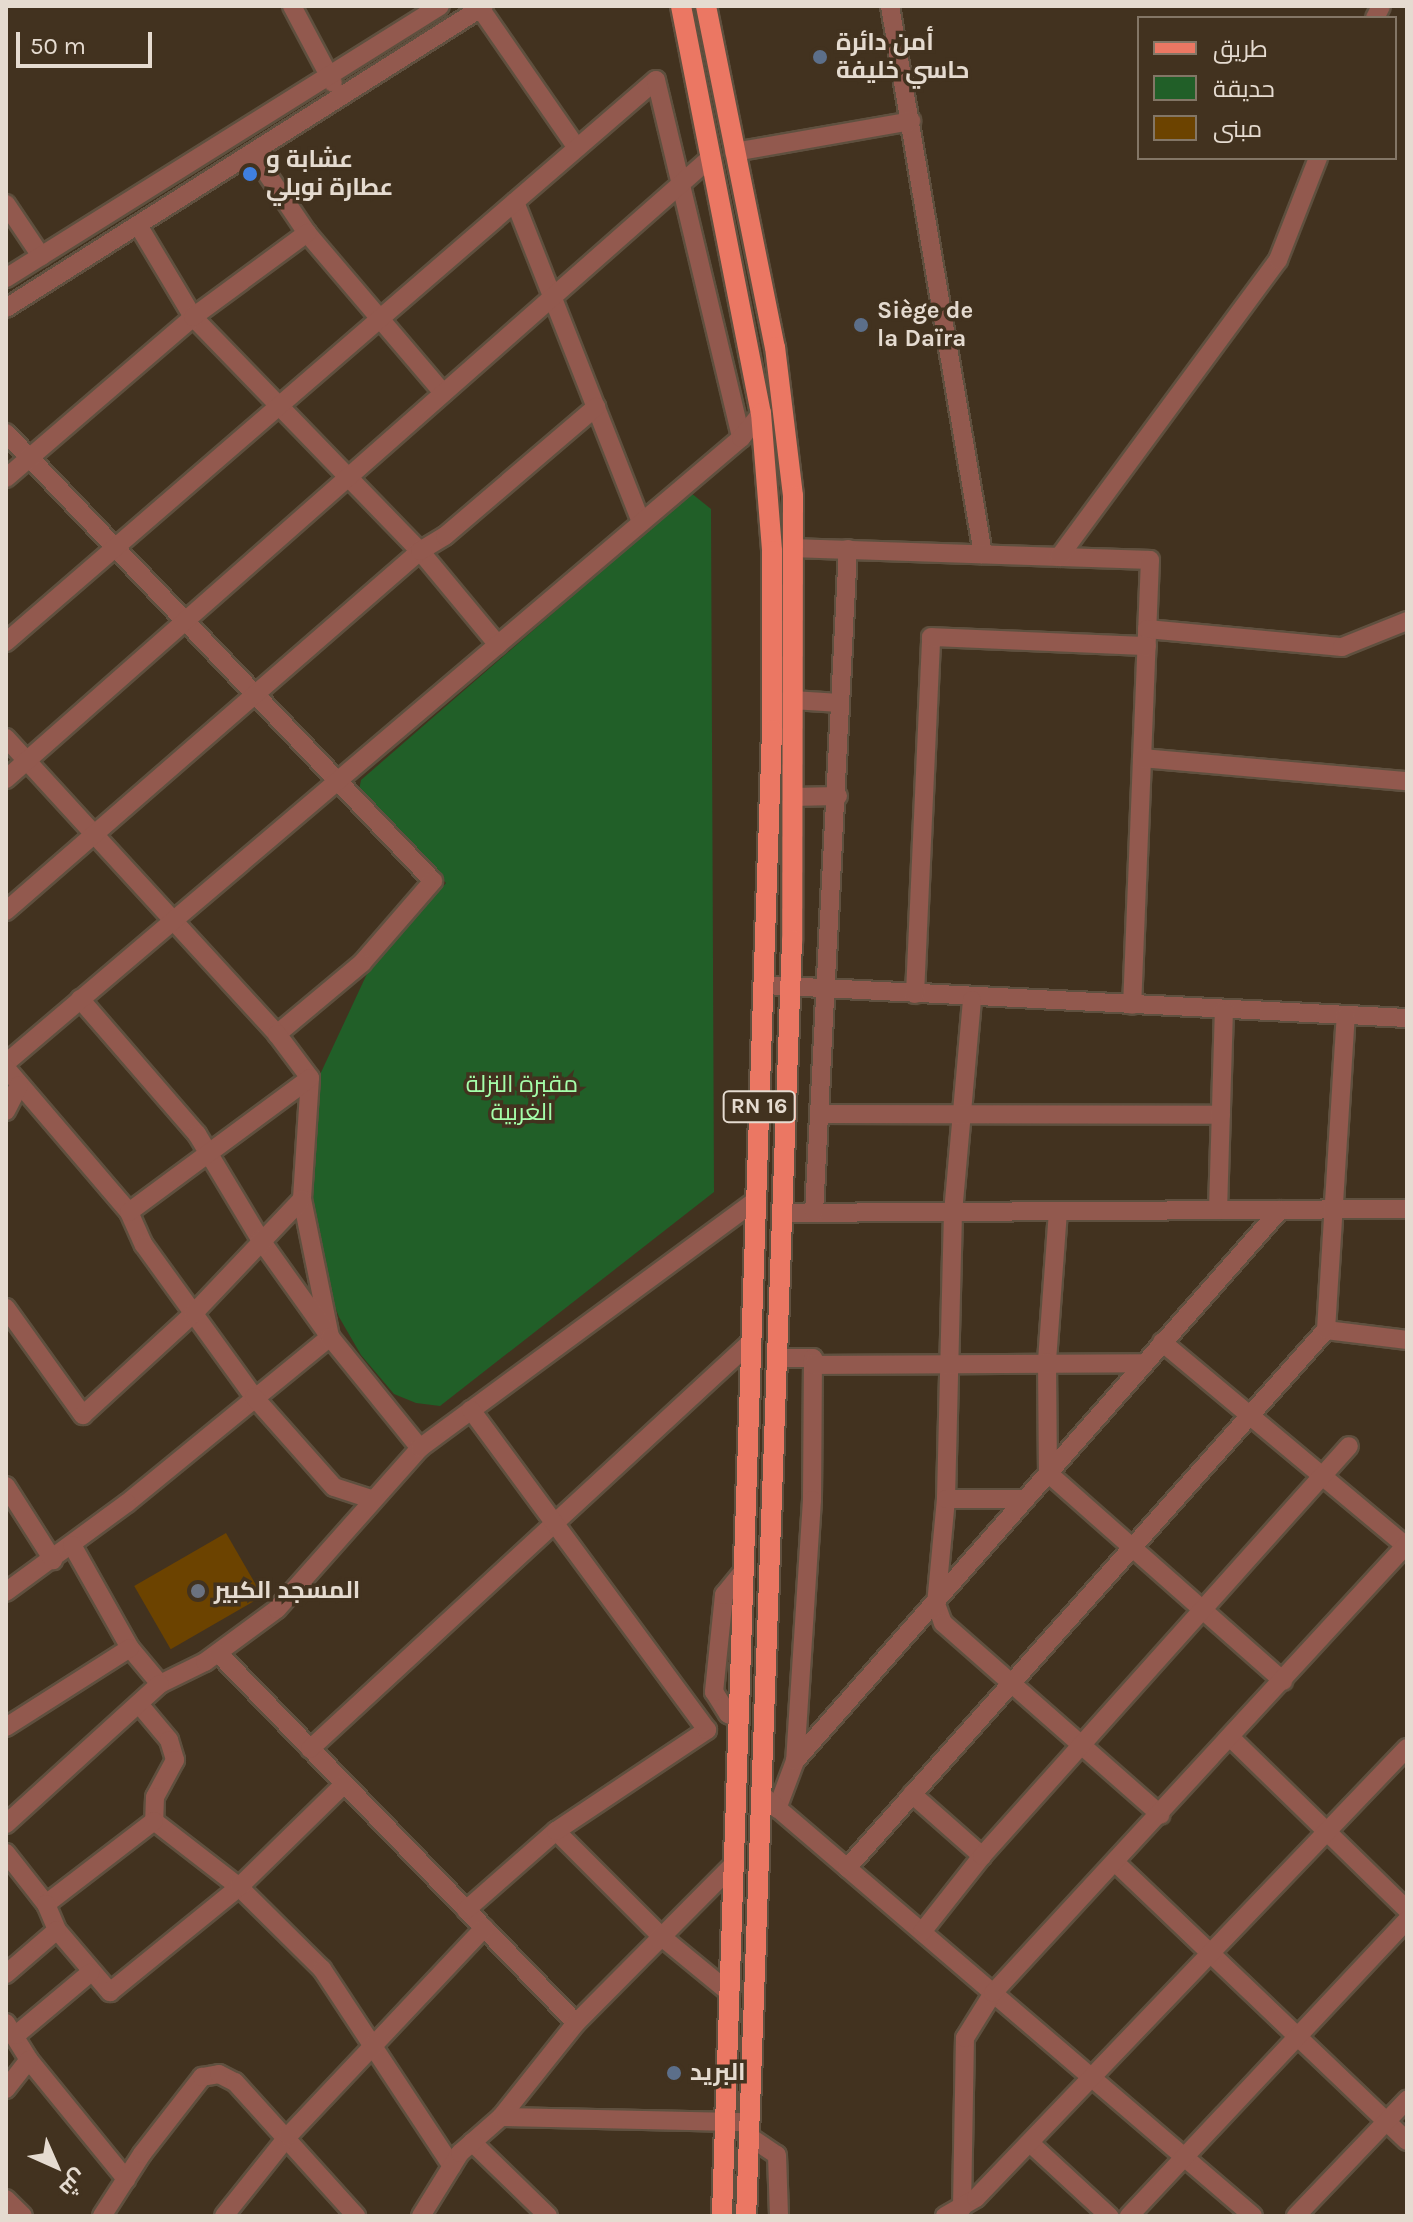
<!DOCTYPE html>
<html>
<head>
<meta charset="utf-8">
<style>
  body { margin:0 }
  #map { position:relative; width:1413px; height:2222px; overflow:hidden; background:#42321f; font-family:Karla,Cairo,sans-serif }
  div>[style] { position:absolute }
  .green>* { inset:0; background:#215f28 }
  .building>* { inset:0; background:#6c4300; transform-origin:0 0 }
  .roads { filter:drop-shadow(2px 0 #5f503f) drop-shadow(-2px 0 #5f503f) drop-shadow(0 2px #5f503f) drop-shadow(0 -2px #5f503f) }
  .minor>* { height:18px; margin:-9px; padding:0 9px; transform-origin:9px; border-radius:9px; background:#92594e }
  .major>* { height:20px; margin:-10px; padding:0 10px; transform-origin:10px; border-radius:10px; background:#eb7763 }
  .dots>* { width:22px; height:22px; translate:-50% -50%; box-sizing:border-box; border:4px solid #42321f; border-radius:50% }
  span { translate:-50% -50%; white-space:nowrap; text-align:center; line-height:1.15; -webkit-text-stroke:7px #42321f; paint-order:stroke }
  .shield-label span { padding:2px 6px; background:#42321f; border:2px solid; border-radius:6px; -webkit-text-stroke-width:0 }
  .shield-label { font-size:22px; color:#e5dbd0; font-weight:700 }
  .poi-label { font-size:24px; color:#e5dbd0; font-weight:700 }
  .left { translate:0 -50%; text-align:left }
  .park-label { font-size:24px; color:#a4fea9 }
  .frame { position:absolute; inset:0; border:8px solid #e5dbd0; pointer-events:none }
  .legend { position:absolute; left:1137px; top:16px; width:260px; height:144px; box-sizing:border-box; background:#42321f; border:2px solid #837666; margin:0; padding:10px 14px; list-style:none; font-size:24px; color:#e5dbd0 }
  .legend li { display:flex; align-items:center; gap:16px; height:40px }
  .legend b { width:40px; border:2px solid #837666 }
  .north { position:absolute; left:16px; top:2126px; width:80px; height:80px; -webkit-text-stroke:6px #42321f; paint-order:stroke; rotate:135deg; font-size:22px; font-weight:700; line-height:32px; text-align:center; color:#e5dbd0 }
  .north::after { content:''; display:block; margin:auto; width:28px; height:36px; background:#e5dbd0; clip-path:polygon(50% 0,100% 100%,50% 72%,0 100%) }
  .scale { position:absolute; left:16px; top:32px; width:136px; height:36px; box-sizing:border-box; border:4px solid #e5dbd0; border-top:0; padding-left:10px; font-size:24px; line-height:28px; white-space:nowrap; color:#e5dbd0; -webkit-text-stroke:6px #42321f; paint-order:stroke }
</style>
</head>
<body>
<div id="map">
  <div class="green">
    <div style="clip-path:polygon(691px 493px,711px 509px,714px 1192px,440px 1406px,416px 1403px,394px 1394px,361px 1355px,339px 1317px,321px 1271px,311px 1206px,310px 1096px,372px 963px,446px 883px,359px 790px,361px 780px)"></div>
  </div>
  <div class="building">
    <div style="left:226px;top:1533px;width:73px;height:106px;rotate:60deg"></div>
  </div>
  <div class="roads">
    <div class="minor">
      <div style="left:292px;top:6px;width:87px;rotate:62deg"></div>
      <div style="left:890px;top:6px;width:556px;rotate:80.37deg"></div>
      <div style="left:480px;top:8px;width:170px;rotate:55.3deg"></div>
      <div style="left:1375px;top:18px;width:13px;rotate:-63deg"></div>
      <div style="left:734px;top:152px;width:180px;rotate:-9.9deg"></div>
      <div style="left:253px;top:153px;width:97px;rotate:56deg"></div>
      <div style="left:307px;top:233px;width:210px;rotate:49.6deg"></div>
      <div style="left:515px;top:202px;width:344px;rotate:68.5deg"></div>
      <div style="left:6px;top:204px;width:63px;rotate:56.1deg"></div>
      <div style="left:138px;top:225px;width:107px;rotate:59.1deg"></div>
      <div style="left:193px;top:317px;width:326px;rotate:45.9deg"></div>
      <div style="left:420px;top:551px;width:122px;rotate:50.3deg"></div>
      <div style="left:6px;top:278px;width:512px;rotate:-32.08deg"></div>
      <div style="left:6px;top:308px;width:565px;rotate:-32.28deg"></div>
      <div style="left:6px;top:433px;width:619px;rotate:46.37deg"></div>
      <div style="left:433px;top:881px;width:108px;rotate:130.9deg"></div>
      <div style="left:362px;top:963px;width:111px;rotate:140.1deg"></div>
      <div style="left:6px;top:478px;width:247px;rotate:-40.7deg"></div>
      <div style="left:193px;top:317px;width:142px;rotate:-36.4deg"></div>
      <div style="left:792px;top:548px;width:358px;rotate:1.9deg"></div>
      <div style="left:1150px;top:560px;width:445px;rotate:92.3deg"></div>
      <div style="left:1059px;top:557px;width:369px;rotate:-53.6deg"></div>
      <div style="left:1278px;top:260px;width:110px;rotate:-68.6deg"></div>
      <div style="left:1147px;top:629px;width:196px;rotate:5.3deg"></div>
      <div style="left:1342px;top:647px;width:70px;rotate:-21.8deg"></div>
      <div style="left:6px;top:642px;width:859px;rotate:-40.85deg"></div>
      <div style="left:656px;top:80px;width:368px;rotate:76.6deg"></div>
      <div style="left:792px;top:700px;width:48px;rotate:3.6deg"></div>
      <div style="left:6px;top:738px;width:401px;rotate:47.5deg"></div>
      <div style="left:277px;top:1034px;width:55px;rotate:53.1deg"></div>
      <div style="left:310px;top:1078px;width:121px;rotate:93.8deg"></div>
      <div style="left:302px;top:1199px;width:141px;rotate:78.5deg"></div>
      <div style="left:330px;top:1337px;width:262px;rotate:140.7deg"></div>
      <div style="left:127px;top:1503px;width:150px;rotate:143.7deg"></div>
      <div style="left:1142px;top:758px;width:266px;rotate:5deg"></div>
      <div style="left:6px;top:779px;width:937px;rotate:-41.41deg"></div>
      <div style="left:792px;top:797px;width:46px;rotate:-1.2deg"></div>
      <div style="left:6px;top:911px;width:549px;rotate:-41.01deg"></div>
      <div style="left:420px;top:551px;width:29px;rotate:-31deg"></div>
      <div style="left:445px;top:536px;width:199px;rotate:-40.5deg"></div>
      <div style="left:764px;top:985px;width:644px;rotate:2.94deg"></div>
      <div style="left:915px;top:994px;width:357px;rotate:-87.4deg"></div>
      <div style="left:931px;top:637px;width:216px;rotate:2.4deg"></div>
      <div style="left:80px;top:999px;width:179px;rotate:49.1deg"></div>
      <div style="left:197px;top:1134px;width:122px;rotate:59deg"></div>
      <div style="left:260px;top:1239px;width:120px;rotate:54.5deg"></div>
      <div style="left:330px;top:1337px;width:143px;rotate:51deg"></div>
      <div style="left:972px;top:1000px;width:213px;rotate:95.1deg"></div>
      <div style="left:953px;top:1212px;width:287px;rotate:91.4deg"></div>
      <div style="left:946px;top:1499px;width:105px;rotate:95.4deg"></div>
      <div style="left:936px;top:1604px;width:20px;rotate:70deg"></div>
      <div style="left:943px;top:1623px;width:290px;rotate:41.4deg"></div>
      <div style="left:6px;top:1063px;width:965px;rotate:-40.38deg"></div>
      <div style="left:741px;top:438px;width:32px;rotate:-51deg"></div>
      <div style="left:6px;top:1068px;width:189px;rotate:49.5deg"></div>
      <div style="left:129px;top:1212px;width:36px;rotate:66deg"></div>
      <div style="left:144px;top:1245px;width:188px;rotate:54.1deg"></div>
      <div style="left:254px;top:1397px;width:120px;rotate:48.4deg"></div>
      <div style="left:334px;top:1487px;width:40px;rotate:18deg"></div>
      <div style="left:6px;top:1111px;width:29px;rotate:-63deg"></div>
      <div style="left:820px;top:1114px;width:401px;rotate:0.1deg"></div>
      <div style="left:1218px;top:1210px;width:200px;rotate:-88.3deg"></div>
      <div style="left:1058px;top:1211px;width:151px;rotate:94.2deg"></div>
      <div style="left:1047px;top:1362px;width:111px;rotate:89.5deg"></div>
      <div style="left:1048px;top:1473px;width:314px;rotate:41.5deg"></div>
      <div style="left:129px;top:1212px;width:225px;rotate:-36.5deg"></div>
      <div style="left:781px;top:1213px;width:626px;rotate:-0.37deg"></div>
      <div style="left:814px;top:1213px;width:665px;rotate:-87.07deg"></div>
      <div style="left:6px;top:1308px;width:132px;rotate:54.3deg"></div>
      <div style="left:83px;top:1415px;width:149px;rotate:-42.6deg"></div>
      <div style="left:193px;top:1314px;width:158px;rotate:-46.5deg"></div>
      <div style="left:1326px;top:1330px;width:82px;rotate:7deg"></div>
      <div style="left:1162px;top:1342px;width:319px;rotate:39.9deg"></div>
      <div style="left:776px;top:1358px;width:37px"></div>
      <div style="left:813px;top:1358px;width:142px;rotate:90.4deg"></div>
      <div style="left:812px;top:1500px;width:262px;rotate:93.7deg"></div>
      <div style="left:795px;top:1761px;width:51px;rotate:110.6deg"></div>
      <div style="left:813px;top:1365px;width:329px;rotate:-0.3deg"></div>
      <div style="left:6px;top:1486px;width:88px;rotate:57.6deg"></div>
      <div style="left:946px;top:1499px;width:80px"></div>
      <div style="left:72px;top:1545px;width:118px;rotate:60.6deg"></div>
      <div style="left:130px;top:1648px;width:47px;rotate:50.2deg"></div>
      <div style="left:160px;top:1684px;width:50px;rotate:-26.1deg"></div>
      <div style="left:205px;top:1662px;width:89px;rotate:-36.4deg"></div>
      <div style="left:277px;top:1609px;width:215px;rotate:-48.4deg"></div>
      <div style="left:420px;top:1448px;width:418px;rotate:-36.4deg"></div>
      <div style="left:218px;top:1653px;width:515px;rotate:45.94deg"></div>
      <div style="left:139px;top:1704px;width:47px;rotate:50.2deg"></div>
      <div style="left:169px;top:1740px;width:21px;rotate:73deg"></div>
      <div style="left:175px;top:1760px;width:42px;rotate:118.4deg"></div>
      <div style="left:155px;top:1797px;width:24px;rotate:92deg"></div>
      <div style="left:154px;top:1821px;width:108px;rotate:37.8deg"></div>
      <div style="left:239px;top:1887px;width:117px;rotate:44.7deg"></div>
      <div style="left:322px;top:1969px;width:236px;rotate:56.6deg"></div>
      <div style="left:739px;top:1719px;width:12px;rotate:-156deg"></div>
      <div style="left:728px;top:1714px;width:26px;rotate:-122deg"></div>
      <div style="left:714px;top:1692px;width:98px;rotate:-84.1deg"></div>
      <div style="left:724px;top:1595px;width:32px;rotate:-51deg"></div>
      <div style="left:6px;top:1727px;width:147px;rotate:-32.5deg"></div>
      <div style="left:1232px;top:1739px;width:245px;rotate:44.3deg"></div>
      <div style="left:310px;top:1749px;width:602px;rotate:-42.71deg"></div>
      <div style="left:795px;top:1761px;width:734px;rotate:-48.65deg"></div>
      <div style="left:761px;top:1794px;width:648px;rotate:40.62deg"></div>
      <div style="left:912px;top:1794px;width:94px;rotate:41.5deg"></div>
      <div style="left:6px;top:1824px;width:208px;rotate:-42.3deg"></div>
      <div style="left:556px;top:1831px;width:151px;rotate:45deg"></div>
      <div style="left:663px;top:1938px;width:87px;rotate:39.4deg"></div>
      <div style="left:6px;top:1853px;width:65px;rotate:51.9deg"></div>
      <div style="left:46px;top:1904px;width:136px;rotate:-37.5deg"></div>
      <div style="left:1117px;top:1864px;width:401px;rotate:43.7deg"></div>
      <div style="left:847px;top:1868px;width:720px;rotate:-48.32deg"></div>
      <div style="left:1326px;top:1330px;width:315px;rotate:-86.4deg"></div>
      <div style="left:46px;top:1904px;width:28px;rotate:67deg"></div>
      <div style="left:57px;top:1930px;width:82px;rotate:49.5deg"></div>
      <div style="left:110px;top:1992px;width:166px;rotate:-39.1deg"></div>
      <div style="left:239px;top:1887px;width:147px;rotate:-44.4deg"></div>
      <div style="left:466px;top:1910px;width:120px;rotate:-41.3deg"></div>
      <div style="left:556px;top:1831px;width:182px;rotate:-33.8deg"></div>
      <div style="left:707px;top:1730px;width:398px;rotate:-126.4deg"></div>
      <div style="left:922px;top:1932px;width:97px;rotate:-51.7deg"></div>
      <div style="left:982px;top:1856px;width:550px;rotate:-48.17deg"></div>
      <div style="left:6px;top:1974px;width:67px;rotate:-40.8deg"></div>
      <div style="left:6px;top:2023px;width:44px;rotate:58.1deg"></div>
      <div style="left:29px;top:2060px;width:154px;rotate:50.8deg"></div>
      <div style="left:16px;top:2035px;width:97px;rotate:-40deg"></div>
      <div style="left:6px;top:2089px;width:37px;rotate:-52deg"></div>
      <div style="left:501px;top:2117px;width:120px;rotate:-51.4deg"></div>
      <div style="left:576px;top:2023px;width:224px;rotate:-45.2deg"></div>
      <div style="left:750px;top:2137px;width:32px;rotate:34deg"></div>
      <div style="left:777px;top:2155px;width:61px;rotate:88.1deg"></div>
      <div style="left:472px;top:2142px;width:106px;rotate:44.2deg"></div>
      <div style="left:1030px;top:2143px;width:108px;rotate:42.7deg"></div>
      <div style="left:6px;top:2199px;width:24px;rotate:45deg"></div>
      <div style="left:962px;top:2208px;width:170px;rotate:-89deg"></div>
      <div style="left:965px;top:2038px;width:53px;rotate:-58.1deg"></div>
      <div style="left:993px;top:1993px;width:611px;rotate:-47.32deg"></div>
      <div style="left:102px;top:2216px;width:74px;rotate:-57.2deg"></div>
      <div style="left:142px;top:2154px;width:98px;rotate:-52.1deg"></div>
      <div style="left:202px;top:2077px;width:17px;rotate:-10deg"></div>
      <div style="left:219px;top:2074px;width:18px;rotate:27deg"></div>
      <div style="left:235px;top:2082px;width:181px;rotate:47.9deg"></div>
      <div style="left:224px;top:2216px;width:102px;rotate:-51.3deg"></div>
      <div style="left:288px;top:2136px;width:286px;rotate:-46.7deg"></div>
      <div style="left:421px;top:2216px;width:74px;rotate:-58.2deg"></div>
      <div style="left:460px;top:2153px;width:55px;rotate:-41.3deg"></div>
      <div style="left:501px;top:2117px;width:249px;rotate:1.2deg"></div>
      <div style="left:945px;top:2216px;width:36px;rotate:-30deg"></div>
      <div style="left:976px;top:2198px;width:623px;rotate:-46.24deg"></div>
      <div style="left:1129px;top:2216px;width:406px;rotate:-46.8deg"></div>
      <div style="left:1296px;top:2216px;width:161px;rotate:-46.3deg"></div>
    </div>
    <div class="major">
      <div style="left:681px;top:6px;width:415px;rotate:78.9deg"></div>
      <div style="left:761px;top:413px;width:138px;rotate:85.4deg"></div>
      <div style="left:772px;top:551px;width:179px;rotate:90deg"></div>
      <div style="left:772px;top:730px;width:1487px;rotate:91.93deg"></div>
      <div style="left:706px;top:6px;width:348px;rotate:78.6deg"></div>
      <div style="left:775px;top:347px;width:150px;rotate:83.1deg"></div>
      <div style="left:793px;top:496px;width:444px;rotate:90.1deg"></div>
      <div style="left:792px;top:940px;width:1277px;rotate:92.06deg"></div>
    </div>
  </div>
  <div class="dots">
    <div style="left:820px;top:57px;background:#5c6f8a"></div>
    <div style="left:250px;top:174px;background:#3f7fe0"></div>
    <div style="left:861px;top:325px;background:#5c6f8a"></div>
    <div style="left:198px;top:1591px;background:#6b7280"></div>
    <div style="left:674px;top:2073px;background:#5c6f8a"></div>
  </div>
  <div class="shield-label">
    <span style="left:759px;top:1107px">RN 16</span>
  </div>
  <div class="poi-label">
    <span class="left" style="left:836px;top:57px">أمن دائرة<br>حاسي خليفة</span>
    <span class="left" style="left:266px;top:174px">عشابة و<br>عطارة نوبلي</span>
    <span class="left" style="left:877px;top:325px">Siège de<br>la Daïra</span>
    <span class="left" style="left:214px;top:1591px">المسجد الكبير</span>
    <span class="left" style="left:690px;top:2073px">البريد</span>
  </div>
  <div class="park-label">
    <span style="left:522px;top:1099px">مقبرة النزلة<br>الغربية</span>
  </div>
  <div class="frame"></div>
  <ul class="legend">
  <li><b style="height:10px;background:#eb7763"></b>طريق</li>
  <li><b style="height:22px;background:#215f28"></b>حديقة</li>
  <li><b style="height:22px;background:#6c4300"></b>مبنى</li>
  </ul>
  <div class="north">ش</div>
  <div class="scale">50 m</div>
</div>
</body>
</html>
